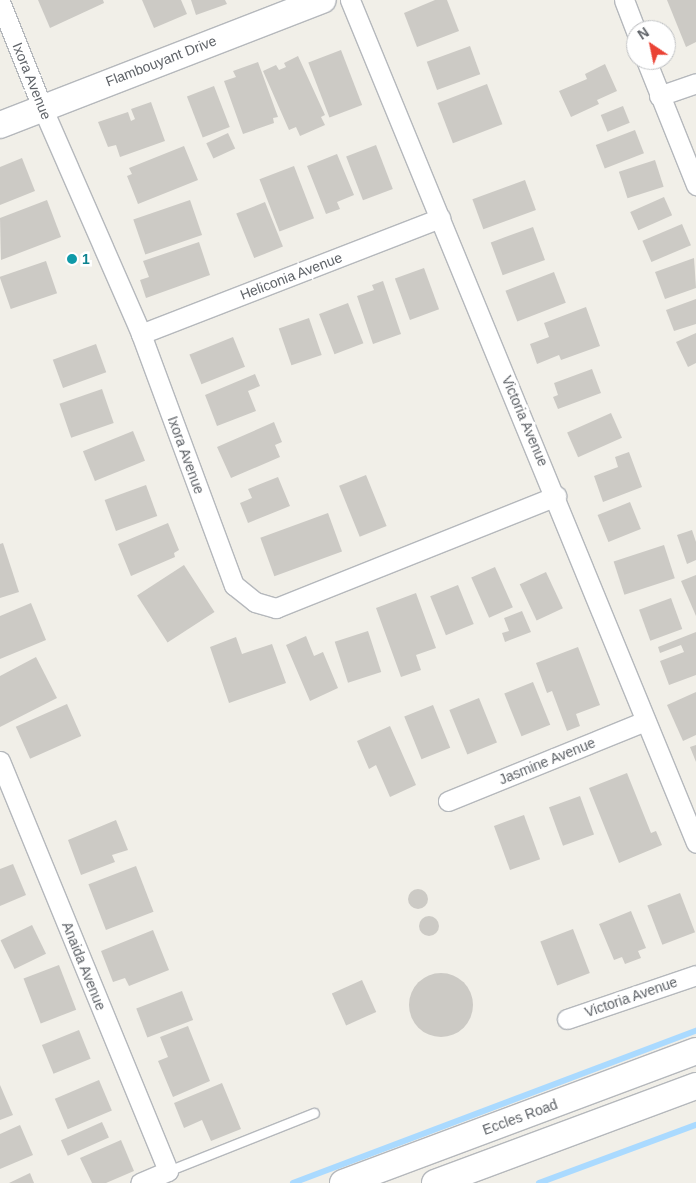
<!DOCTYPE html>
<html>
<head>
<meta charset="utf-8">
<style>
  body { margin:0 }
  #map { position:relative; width:696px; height:1183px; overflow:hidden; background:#f1efe8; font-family:Helvetica,sans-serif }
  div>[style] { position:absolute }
  .stream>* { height:5.5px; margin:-2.75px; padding:0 2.75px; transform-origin:2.75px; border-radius:2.75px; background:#aadaff }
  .building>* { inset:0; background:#cccac5; transform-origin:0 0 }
  .round { border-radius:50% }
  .roads { filter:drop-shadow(1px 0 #b5b8bc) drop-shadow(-1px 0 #b5b8bc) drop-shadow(0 1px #b5b8bc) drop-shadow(0 -1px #b5b8bc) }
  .lane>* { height:9px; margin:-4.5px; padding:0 4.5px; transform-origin:4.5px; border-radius:4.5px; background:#fff }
  .street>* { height:19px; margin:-9.5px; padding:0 9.5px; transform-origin:9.5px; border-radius:9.5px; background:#fff }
  .secondary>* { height:26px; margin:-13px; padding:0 13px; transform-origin:13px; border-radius:13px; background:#fff }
  .dots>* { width:14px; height:14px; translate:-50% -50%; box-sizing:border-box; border:2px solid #fff; border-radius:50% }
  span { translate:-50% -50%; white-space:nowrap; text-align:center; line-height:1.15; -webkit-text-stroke:5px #fff; paint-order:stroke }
  .street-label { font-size:14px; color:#5f6368 }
  .culture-label { font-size:14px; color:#0d838f; font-weight:700 }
  .left { translate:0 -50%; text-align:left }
  .north { position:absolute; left:626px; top:20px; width:50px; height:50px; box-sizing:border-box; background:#fff; border:1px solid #bfc1c3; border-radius:50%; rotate:326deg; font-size:14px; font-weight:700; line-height:20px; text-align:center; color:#5f6368 }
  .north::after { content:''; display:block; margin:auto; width:18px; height:22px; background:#ea4335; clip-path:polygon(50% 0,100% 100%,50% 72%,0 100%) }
</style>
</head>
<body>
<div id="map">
  <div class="stream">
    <div style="left:293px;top:1183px;width:431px;rotate:-20.7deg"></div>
    <div style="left:539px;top:1183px;width:167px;rotate:-20.3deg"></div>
  </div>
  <div class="building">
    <div style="clip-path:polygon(38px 0,103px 0,104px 3px,50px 28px)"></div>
    <div style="clip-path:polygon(142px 0,181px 0,187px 14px,154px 28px)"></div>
    <div style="clip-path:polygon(191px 0,225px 0,227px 4px,196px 15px)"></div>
    <div style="clip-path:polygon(435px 0,447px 0,459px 31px,417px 47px,404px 13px)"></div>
    <div style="clip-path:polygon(667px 0,696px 0,696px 42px,686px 47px)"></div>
    <div style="left:470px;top:46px;width:30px;height:46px;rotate:70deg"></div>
    <div style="left:341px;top:50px;width:59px;height:35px;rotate:69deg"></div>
    <div style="clip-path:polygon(298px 56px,325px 115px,321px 117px,325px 125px,300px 136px,296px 127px,289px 130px,263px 71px,276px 65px,279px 70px,286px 67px,284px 63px)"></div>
    <div style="clip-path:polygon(258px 62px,278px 117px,273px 118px,274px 123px,243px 134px,224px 81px,236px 77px,233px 71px)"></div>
    <div style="clip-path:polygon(605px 64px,617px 91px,597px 100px,599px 104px,571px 117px,559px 91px,587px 79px,585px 74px)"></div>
    <div style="left:487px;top:84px;width:43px;height:53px;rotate:69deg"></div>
    <div style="left:214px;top:86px;width:44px;height:29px;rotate:69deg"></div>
    <div style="clip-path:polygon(151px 102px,165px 141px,120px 157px,116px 145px,108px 147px,98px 122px,128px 112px,131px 121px,135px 119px,131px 109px)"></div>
    <div style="left:623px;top:106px;width:18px;height:24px;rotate:68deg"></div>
    <div style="left:635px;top:130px;width:25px;height:42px;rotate:69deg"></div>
    <div style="left:228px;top:133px;width:17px;height:24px;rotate:65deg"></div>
    <div style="left:376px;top:145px;width:47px;height:32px;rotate:69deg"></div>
    <div style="clip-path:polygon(184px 146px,198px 180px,138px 204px,127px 176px,132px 174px,129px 168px)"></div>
    <div style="clip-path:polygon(337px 154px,354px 195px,337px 202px,340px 209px,326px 214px,307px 166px)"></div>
    <div style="clip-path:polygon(22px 158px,35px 191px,0 205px,0 167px)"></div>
    <div style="left:655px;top:160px;width:28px;height:38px;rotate:72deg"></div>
    <div style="left:294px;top:166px;width:56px;height:37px;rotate:69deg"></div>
    <div style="left:525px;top:180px;width:32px;height:56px;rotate:70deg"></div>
    <div style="left:664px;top:197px;width:20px;height:37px;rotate:66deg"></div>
    <div style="clip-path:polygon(47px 200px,61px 237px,1px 260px,0 218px)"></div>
    <div style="left:190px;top:200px;width:37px;height:60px;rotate:71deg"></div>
    <div style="left:265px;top:202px;width:48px;height:31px;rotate:68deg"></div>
    <div style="left:682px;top:224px;width:23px;height:43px;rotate:67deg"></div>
    <div style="left:533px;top:227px;width:35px;height:45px;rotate:70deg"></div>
    <div style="clip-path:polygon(199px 242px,210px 275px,146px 298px,140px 280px,149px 277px,143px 261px)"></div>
    <div style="clip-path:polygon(694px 258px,696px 288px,665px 299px,655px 272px)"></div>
    <div style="left:46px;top:261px;width:34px;height:49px;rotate:71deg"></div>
    <div style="left:424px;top:268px;width:44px;height:31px;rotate:70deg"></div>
    <div style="left:554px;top:272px;width:33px;height:52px;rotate:69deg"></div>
    <div style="clip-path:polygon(383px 281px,401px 334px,373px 344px,357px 296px,374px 290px,372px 285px)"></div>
    <div style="clip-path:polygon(696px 299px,696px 324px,674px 331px,666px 310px)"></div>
    <div style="left:348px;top:303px;width:43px;height:31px;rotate:69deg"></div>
    <div style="clip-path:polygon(586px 307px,600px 346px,561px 360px,559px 355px,537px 364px,530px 344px,549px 337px,544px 323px)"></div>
    <div style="left:309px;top:318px;width:39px;height:32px;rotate:71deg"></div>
    <div style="clip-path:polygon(696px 333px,696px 363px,688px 367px,676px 342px)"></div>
    <div style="left:233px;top:337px;width:32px;height:47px;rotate:68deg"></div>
    <div style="left:96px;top:344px;width:30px;height:46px;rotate:70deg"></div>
    <div style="clip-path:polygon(592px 369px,601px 393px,558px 409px,553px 397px,558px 395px,554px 383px)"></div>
    <div style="clip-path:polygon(255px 374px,260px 386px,248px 391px,256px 411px,217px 426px,205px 395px)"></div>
    <div style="left:102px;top:389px;width:36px;height:45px;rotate:71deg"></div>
    <div style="left:611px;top:413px;width:27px;height:48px;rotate:66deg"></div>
    <div style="clip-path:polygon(274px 422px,282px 442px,275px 445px,280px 457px,231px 478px,217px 447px)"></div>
    <div style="left:133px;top:431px;width:32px;height:54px;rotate:68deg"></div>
    <div style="clip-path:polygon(629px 452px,642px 487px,603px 502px,594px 476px,618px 467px,615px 457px)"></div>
    <div style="left:366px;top:475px;width:55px;height:29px;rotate:68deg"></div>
    <div style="clip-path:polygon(278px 477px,290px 506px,248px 523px,240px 503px,252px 498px,248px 489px)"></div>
    <div style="left:146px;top:485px;width:33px;height:44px;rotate:70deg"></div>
    <div style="left:630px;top:502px;width:29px;height:35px;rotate:68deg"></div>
    <div style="left:328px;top:513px;width:41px;height:72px;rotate:70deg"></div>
    <div style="clip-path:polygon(168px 523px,179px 550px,174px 553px,175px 557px,131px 576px,118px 544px)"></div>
    <div style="clip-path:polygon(692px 530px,696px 542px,696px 560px,687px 564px,677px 535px)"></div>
    <div style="clip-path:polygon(3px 543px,19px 592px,0 598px,0 544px)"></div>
    <div style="left:664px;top:545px;width:35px;height:53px;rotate:72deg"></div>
    <div style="left:184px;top:565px;width:56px;height:56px;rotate:57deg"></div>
    <div style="left:495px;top:567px;width:44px;height:26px;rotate:66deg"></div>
    <div style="left:546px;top:572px;width:40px;height:29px;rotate:65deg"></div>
    <div style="clip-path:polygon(696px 575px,696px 616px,681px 581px)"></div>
    <div style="left:458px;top:585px;width:42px;height:30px;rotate:68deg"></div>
    <div style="clip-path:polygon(416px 593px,436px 648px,416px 655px,421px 670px,401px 677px,376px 608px)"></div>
    <div style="left:671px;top:598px;width:33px;height:34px;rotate:70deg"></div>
    <div style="clip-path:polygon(31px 603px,46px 640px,0 659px,0 616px)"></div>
    <div style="clip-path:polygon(522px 611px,531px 632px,505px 642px,502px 633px,509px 631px,504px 618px)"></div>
    <div style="left:368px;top:631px;width:43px;height:35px;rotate:72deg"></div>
    <div style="clip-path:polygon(696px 632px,696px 675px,669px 685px,660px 661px,684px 652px,681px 645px,660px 653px,658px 647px)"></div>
    <div style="clip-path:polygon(306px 636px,314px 656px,323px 652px,338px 688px,310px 701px,286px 645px)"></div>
    <div style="clip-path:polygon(236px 637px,242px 654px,272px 644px,286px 683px,229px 703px,210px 647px)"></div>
    <div style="clip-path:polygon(578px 647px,600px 705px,576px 714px,580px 726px,567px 731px,552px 691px,547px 693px,536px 663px)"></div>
    <div style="clip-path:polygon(36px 657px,57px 698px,0 727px,0 676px)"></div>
    <div style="left:533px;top:682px;width:46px;height:31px;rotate:68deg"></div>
    <div style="clip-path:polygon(696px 692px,696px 735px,683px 741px,667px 705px)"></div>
    <div style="left:479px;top:698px;width:48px;height:32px;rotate:68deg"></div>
    <div style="left:67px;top:704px;width:35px;height:56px;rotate:66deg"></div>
    <div style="left:433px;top:705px;width:46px;height:31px;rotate:68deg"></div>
    <div style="clip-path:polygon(390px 726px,416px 785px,390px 797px,376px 765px,369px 769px,357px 741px)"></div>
    <div style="clip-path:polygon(696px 745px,696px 762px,690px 747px)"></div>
    <div style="clip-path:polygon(627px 773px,651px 833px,656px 831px,662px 845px,619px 863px,589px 788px)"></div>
    <div style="left:580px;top:796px;width:41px;height:33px;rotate:70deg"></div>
    <div style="left:524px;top:815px;width:47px;height:32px;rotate:70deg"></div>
    <div style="clip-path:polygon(116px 820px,128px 850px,112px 855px,115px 862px,81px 875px,68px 840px)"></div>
    <div style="clip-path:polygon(13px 864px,26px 895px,0 906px,0 869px)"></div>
    <div style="left:136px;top:866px;width:49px;height:51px;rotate:69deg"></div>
    <div class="round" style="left:408px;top:889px;width:20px;height:20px"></div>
    <div style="left:680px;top:893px;width:42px;height:35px;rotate:69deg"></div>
    <div style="clip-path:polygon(631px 911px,646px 948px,638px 951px,641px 958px,625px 964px,622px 957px,614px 960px,599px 924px)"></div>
    <div class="round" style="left:419px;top:916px;width:20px;height:20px"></div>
    <div style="left:32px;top:925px;width:32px;height:35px;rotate:64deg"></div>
    <div style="left:573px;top:929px;width:47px;height:35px;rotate:69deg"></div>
    <div style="clip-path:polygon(153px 930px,169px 970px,129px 986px,125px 978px,113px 982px,101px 951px)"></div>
    <div style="left:59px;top:965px;width:48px;height:38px;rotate:69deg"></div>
    <div class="round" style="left:409px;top:973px;width:64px;height:64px"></div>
    <div style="left:362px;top:980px;width:35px;height:33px;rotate:66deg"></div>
    <div style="left:182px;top:991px;width:31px;height:49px;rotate:69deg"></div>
    <div style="clip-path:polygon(188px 1026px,210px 1081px,173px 1097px,158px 1061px,168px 1057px,160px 1037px)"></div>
    <div style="left:79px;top:1030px;width:31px;height:40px;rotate:68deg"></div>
    <div style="left:99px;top:1080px;width:33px;height:48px;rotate:67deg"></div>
    <div style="clip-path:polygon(222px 1083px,241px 1129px,211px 1141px,202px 1120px,184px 1128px,174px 1103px)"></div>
    <div style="clip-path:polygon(0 1085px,13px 1115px,0 1120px)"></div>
    <div style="left:102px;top:1122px;width:17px;height:45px;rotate:66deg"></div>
    <div style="clip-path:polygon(20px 1125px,33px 1155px,0 1169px,0 1134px)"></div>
    <div style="clip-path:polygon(121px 1140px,134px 1171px,106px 1183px,92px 1183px,80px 1158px)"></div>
    <div style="clip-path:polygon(30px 1173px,34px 1183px,9px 1183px)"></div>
  </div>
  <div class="roads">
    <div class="lane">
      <div style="left:168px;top:1171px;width:157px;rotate:-21.7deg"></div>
    </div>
    <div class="street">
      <div style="left:350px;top:0;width:911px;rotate:67.68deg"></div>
      <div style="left:624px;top:0;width:34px;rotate:69deg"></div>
      <div style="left:0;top:2px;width:113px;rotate:68.2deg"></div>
      <div style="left:42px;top:107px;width:248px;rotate:66.4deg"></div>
      <div style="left:141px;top:334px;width:268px;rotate:69.7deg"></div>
      <div style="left:234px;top:585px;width:27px;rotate:39deg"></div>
      <div style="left:255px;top:602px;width:22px;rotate:16deg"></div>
      <div style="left:276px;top:608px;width:302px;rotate:-21.8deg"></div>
      <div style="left:646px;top:60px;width:135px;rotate:68.2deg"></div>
      <div style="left:659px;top:96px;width:39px;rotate:-19deg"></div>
      <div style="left:141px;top:334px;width:321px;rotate:-21.2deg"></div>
      <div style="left:0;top:761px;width:443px;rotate:67.7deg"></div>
      <div style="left:168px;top:1171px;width:30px;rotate:157deg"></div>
      <div style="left:448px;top:801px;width:213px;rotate:-22.1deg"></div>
      <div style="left:567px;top:1019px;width:136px;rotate:-18.8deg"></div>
    </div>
    <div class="secondary">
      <div style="left:0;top:125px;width:346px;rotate:-21.2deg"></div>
      <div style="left:343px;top:1183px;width:377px;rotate:-20.5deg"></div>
      <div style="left:435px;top:1183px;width:278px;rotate:-20.4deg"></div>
    </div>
  </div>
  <div class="dots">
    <div style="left:72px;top:259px;background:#0f9aa8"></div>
  </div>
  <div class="street-label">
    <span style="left:161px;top:61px;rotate:-21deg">Flambouyant Drive</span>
    <span style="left:32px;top:81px;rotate:68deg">Ixora Avenue</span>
    <span style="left:291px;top:276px;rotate:-21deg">Heliconia Avenue</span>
    <span style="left:525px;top:421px;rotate:67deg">Victoria Avenue</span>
    <span style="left:186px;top:455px;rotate:70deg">Ixora Avenue</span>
    <span style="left:547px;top:761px;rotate:-22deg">Jasmine Avenue</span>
    <span style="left:84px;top:966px;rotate:68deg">Anaida Avenue</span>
    <span style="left:631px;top:997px;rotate:-19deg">Victoria Avenue</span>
    <span style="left:520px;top:1117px;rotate:-20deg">Eccles Road</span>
  </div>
  <div class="culture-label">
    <span class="left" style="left:82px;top:259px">1</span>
  </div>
  <div class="north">N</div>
</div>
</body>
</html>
